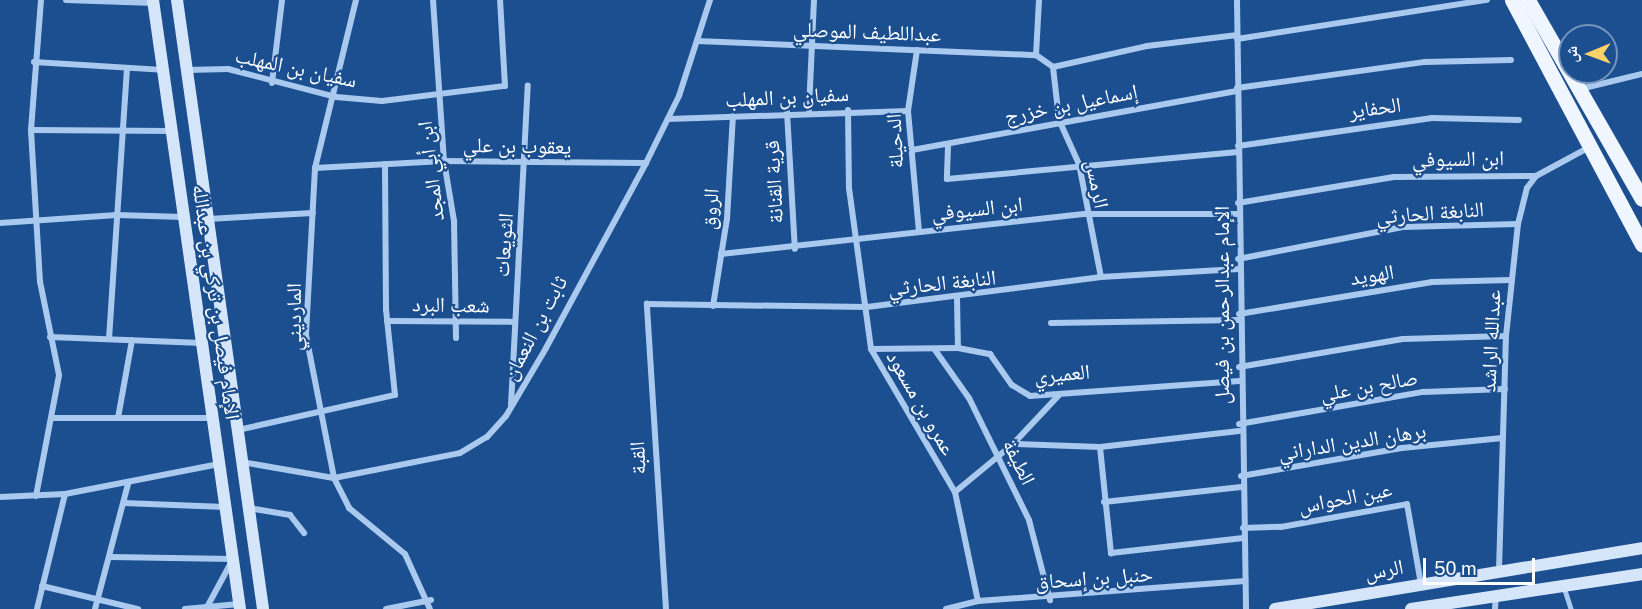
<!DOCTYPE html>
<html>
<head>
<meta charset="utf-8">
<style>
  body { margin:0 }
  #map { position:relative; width:1642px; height:609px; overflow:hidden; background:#1b4f8f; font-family:"Public Sans","Noto Naskh Arabic",sans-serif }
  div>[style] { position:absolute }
  .lane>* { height:4.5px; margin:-2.25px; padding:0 2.25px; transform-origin:2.25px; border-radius:2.25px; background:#a9c9ee }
  .street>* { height:6px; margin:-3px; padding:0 3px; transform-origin:3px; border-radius:3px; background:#a9c9ee }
  .secondary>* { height:12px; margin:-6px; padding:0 6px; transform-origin:6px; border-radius:6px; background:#d6e6fa }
  .primary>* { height:15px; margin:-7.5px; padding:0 7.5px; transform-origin:7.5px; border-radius:7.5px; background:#f0f6ff }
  span { translate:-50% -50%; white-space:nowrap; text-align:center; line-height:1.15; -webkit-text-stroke:4.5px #1b4f8f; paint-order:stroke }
  .street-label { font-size:21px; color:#fff }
  .north { position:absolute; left:1558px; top:24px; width:60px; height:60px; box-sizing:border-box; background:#1b4f8f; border:2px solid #7695bc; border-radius:50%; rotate:269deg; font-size:16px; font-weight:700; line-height:24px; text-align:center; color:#fff }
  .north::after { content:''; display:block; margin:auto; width:21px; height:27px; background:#ffd166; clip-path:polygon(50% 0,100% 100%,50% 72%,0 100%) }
  .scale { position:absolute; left:1423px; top:558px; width:112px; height:27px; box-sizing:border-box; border:3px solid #fff; border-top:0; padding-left:8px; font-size:18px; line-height:21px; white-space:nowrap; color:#fff; -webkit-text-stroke:4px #1b4f8f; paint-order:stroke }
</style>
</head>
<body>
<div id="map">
  <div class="lane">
    <div style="left:1564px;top:587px;width:23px;rotate:72deg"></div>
  </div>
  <div class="street">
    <div style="left:66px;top:0;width:88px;rotate:2deg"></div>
    <div style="left:356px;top:0;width:173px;rotate:103.7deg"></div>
    <div style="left:315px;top:168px;width:167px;rotate:93.1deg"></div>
    <div style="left:306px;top:335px;width:146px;rotate:78.9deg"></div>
    <div style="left:334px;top:478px;width:34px;rotate:63deg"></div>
    <div style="left:349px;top:508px;width:72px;rotate:39.4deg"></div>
    <div style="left:405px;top:554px;width:60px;rotate:65.6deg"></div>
    <div style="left:433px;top:0;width:161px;rotate:86.1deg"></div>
    <div style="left:444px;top:161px;width:61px;rotate:80.5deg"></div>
    <div style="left:454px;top:221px;width:117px;rotate:89deg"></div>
    <div style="left:1039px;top:0;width:55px;rotate:93.1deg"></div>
    <div style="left:1036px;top:55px;width:21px;rotate:35deg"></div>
    <div style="left:1053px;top:67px;width:53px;rotate:83.5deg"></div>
    <div style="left:1059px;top:120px;width:48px;rotate:65.6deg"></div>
    <div style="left:1079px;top:164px;width:115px;rotate:79deg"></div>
    <div style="left:1237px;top:0;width:609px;rotate:89.15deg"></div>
    <div style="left:1237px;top:39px;width:253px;rotate:-8.9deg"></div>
    <div style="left:697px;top:41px;width:339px;rotate:2.4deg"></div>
    <div style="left:917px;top:50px;width:62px;rotate:98.4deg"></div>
    <div style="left:908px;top:111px;width:121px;rotate:84.8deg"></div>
    <div style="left:34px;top:62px;width:129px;rotate:3.5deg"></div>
    <div style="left:1053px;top:67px;width:96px;rotate:-12.6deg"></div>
    <div style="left:1147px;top:46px;width:91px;rotate:-7deg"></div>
    <div style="left:187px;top:70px;width:41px;rotate:-1.4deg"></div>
    <div style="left:228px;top:69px;width:112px;rotate:14.5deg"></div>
    <div style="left:336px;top:97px;width:46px;rotate:5deg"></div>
    <div style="left:382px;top:101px;width:124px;rotate:-7deg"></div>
    <div style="left:505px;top:86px;width:86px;rotate:-93.3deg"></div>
    <div style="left:272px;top:83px;width:84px;rotate:-83.1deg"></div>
    <div style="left:1237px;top:88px;width:190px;rotate:-7.9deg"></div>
    <div style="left:1425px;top:62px;width:86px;rotate:-1.3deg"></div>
    <div style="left:1580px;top:89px;width:64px;rotate:-13.6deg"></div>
    <div style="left:809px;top:110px;width:110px;rotate:-87.4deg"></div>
    <div style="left:848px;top:110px;width:78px;rotate:89.3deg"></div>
    <div style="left:849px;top:188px;width:162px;rotate:82.2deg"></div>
    <div style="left:871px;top:349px;width:166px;rotate:59.6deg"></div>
    <div style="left:955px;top:492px;width:111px;rotate:78.1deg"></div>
    <div style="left:787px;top:112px;width:137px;rotate:86.7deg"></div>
    <div style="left:668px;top:119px;width:240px;rotate:-1.9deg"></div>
    <div style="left:31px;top:130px;width:141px;rotate:0.4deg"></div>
    <div style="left:948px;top:146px;width:33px;rotate:92deg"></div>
    <div style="left:947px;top:179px;width:292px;rotate:-5.3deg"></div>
    <div style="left:1238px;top:146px;width:196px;rotate:-8.2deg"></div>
    <div style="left:1432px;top:118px;width:87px;rotate:1.3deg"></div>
    <div style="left:912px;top:150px;width:330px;rotate:-10.3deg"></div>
    <div style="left:315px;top:168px;width:129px;rotate:-3.1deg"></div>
    <div style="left:444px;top:161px;width:202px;rotate:0.6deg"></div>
    <div style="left:1238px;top:203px;width:158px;rotate:-9.5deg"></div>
    <div style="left:1394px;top:177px;width:142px;rotate:-0.4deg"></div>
    <div style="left:208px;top:219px;width:105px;rotate:-3.3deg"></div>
    <div style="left:0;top:223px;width:117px;rotate:-3.9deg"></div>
    <div style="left:117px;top:215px;width:67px;rotate:1.7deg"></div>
    <div style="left:721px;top:254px;width:367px;rotate:-6.3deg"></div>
    <div style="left:1086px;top:214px;width:152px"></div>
    <div style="left:1238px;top:259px;width:168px;rotate:-11deg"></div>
    <div style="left:1403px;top:227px;width:115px;rotate:-1.5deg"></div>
    <div style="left:957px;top:298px;width:50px;rotate:88.9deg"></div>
    <div style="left:713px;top:306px;width:88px;rotate:-80.9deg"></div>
    <div style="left:727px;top:219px;width:103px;rotate:-86.7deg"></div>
    <div style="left:1239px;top:314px;width:196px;rotate:-9.4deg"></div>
    <div style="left:1432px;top:282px;width:79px;rotate:-1.5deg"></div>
    <div style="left:387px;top:321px;width:128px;rotate:0.4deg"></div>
    <div style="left:1051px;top:323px;width:188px;rotate:-0.9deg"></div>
    <div style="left:50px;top:337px;width:152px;rotate:2.3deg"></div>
    <div style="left:109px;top:339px;width:270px;rotate:-86.2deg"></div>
    <div style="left:871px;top:349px;width:87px;rotate:-0.7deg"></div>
    <div style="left:958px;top:348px;width:33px;rotate:11deg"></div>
    <div style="left:990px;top:354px;width:38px;rotate:55deg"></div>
    <div style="left:1012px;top:385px;width:21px;rotate:31deg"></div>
    <div style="left:1030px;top:396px;width:210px;rotate:-4.1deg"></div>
    <div style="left:935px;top:350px;width:59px;rotate:54.7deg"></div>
    <div style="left:969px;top:398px;width:136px;rotate:63.8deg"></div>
    <div style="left:1029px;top:520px;width:83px;rotate:75.3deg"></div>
    <div style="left:1239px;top:367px;width:166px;rotate:-9.7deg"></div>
    <div style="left:1403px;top:339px;width:103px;rotate:-1.7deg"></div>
    <div style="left:511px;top:405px;width:320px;rotate:-87deg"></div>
    <div style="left:53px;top:418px;width:160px"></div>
    <div style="left:118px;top:418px;width:79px;rotate:-79.8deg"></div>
    <div style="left:1239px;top:424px;width:187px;rotate:-9.9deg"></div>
    <div style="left:1423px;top:392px;width:82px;rotate:-2.1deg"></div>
    <div style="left:238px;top:430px;width:161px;rotate:-12.6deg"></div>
    <div style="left:395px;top:395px;width:85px;rotate:-96deg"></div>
    <div style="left:386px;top:310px;width:146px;rotate:-90.4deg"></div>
    <div style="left:1013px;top:444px;width:87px;rotate:2deg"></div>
    <div style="left:1100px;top:447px;width:140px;rotate:-6.6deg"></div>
    <div style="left:1100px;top:447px;width:107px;rotate:84.1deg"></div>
    <div style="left:1111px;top:553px;width:133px;rotate:-6.5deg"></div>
    <div style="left:242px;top:462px;width:93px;rotate:9.9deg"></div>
    <div style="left:334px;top:478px;width:128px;rotate:-11.2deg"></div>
    <div style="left:460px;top:453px;width:31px;rotate:-31deg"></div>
    <div style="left:487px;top:437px;width:28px;rotate:-48deg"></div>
    <div style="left:506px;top:416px;width:79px;rotate:-59.5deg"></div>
    <div style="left:546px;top:348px;width:210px;rotate:-61.6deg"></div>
    <div style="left:646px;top:163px;width:75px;rotate:-63.8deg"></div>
    <div style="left:679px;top:96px;width:101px;rotate:-72.1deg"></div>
    <div style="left:1241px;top:476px;width:163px;rotate:-9.9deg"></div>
    <div style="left:1402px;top:448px;width:101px;rotate:-5.7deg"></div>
    <div style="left:955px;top:492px;width:75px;rotate:-39.6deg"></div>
    <div style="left:1013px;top:444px;width:67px;rotate:-46.8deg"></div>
    <div style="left:36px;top:496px;width:123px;rotate:-79.2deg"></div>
    <div style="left:59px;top:375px;width:95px;rotate:-101.5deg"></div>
    <div style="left:40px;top:282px;width:152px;rotate:-93.4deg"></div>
    <div style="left:31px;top:130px;width:130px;rotate:-85.6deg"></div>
    <div style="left:0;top:497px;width:65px;rotate:-2.6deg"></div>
    <div style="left:65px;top:494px;width:157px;rotate:-11deg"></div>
    <div style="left:1104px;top:502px;width:138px;rotate:-6.2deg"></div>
    <div style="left:124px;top:503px;width:101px;rotate:2.3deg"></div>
    <div style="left:249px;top:508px;width:42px;rotate:9.7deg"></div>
    <div style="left:290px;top:515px;width:23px;rotate:52deg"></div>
    <div style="left:1243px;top:528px;width:38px;rotate:-2deg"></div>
    <div style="left:1281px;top:527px;width:128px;rotate:-10.3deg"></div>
    <div style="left:1407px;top:504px;width:81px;rotate:80.1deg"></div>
    <div style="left:110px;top:557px;width:123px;rotate:0.9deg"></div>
    <div style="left:233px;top:559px;width:57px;rotate:118.4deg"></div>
    <div style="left:1499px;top:570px;width:234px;rotate:-88.3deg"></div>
    <div style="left:1506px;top:336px;width:113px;rotate:-83.9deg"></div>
    <div style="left:1518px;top:224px;width:37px;rotate:-76deg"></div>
    <div style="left:1527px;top:188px;width:15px;rotate:-53deg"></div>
    <div style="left:1536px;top:176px;width:57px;rotate:-28.4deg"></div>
    <div style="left:42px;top:586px;width:99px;rotate:13.5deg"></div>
    <div style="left:37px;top:609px;width:118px;rotate:-76.3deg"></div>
    <div style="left:95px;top:609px;width:129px;rotate:-75.2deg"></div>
    <div style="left:185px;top:609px;width:54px;rotate:-5.3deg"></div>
    <div style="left:386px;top:609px;width:46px;rotate:-11.3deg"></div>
    <div style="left:666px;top:609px;width:306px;rotate:-93.6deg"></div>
    <div style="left:647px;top:304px;width:220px;rotate:0.8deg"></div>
    <div style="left:867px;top:307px;width:236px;rotate:-7.3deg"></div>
    <div style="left:1101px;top:277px;width:138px;rotate:-3.3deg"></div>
    <div style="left:946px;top:609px;width:33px;rotate:-14deg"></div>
    <div style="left:978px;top:601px;width:268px;rotate:-4.3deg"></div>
    <div style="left:1495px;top:609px;width:14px;rotate:-86deg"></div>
  </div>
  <div class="secondary">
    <div style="left:153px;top:0;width:615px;rotate:81.87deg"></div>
    <div style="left:177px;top:0;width:615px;rotate:81.96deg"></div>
    <div style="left:1275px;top:609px;width:372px;rotate:-9.4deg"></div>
    <div style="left:1411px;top:609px;width:234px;rotate:-8.6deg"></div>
  </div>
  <div class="primary">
    <div style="left:1512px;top:0;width:277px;rotate:62deg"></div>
    <div style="left:1528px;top:0;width:229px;rotate:60.2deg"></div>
  </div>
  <div class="street-label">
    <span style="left:867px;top:32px;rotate:2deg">عبداللطيف الموصلي</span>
    <span style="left:296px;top:68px;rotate:12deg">سفيان بن المهلب</span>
    <span style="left:787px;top:97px;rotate:-3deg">سفيان بن المهلب</span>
    <span style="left:1071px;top:104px;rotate:-11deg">إسماعيل بن خزرج</span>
    <span style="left:1375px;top:108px;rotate:-8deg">الحفاير</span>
    <span style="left:895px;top:141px;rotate:-93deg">الدحيلة</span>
    <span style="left:517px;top:146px;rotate:1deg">يعقوب بن علي</span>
    <span style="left:1458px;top:159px;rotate:-1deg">ابن السيوفي</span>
    <span style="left:431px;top:171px;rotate:-97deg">ابن أبي المجد</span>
    <span style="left:774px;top:182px;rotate:-93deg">قرية القنانة</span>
    <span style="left:1097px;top:184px;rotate:79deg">الرمس</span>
    <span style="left:710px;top:209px;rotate:-85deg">الروق</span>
    <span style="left:977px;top:209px;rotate:-6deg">ابن السيوفي</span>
    <span style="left:1430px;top:213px;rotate:-4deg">النابغة الحارثي</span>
    <span style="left:504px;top:245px;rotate:-86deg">الثويعات</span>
    <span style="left:1372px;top:275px;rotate:-9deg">الهويد</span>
    <span style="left:942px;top:283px;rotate:-6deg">النابغة الحارثي</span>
    <span style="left:216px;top:302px;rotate:82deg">الإمام فيصل بن تركي بن عبدالله</span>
    <span style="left:451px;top:305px;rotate:1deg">شعب البرد</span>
    <span style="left:1222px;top:305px;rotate:-90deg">الإمام عبدالرحمن بن فيصل</span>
    <span style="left:294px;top:317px;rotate:-90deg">المارديني</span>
    <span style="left:535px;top:328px;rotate:-62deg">ثابت بن النعمان</span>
    <span style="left:1491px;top:341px;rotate:-87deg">عبدالله الراشد</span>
    <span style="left:1062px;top:374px;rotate:-5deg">العميري</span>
    <span style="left:1369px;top:386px;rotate:-10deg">صالح بن علي</span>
    <span style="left:921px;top:403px;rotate:60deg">عمرو بن مسعود</span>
    <span style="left:1352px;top:442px;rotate:-9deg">برهان الدين الداراني</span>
    <span style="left:638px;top:458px;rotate:-93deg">القبة</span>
    <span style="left:1019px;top:462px;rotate:64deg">الطيفة</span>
    <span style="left:1345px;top:498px;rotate:-11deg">عين الحواس</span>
    <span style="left:1384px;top:570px;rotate:-10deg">الرس</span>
    <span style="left:1094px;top:578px;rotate:-4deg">حنبل بن إسحاق</span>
  </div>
  <div class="north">ش</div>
  <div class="scale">50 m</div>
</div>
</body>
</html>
